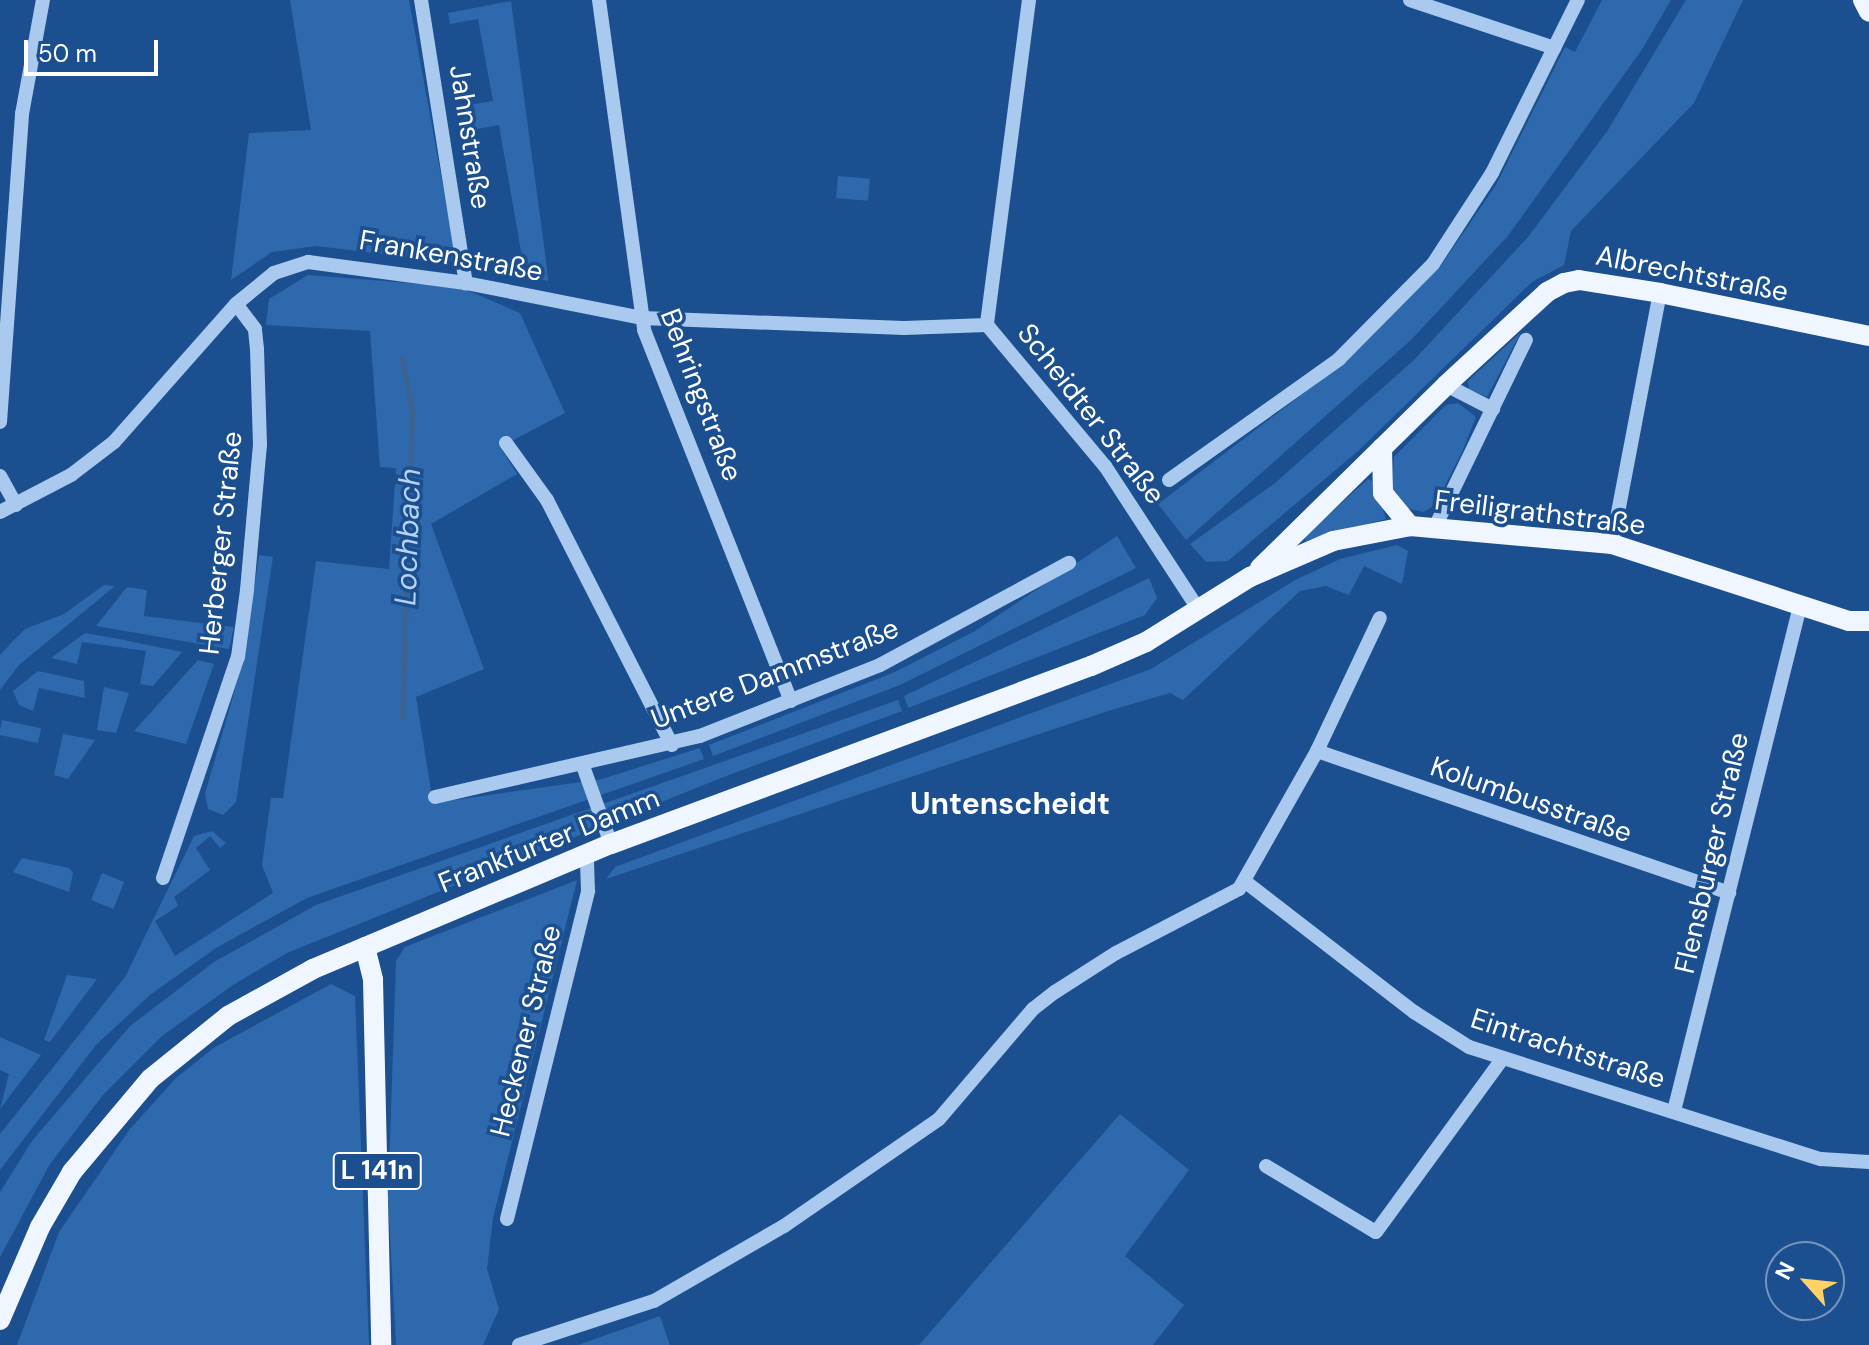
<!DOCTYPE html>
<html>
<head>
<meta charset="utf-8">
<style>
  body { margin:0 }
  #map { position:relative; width:1869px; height:1345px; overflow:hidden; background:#1b4f8f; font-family:"DM Sans",sans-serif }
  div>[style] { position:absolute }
  .green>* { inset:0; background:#2e69ad; transform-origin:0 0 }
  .stream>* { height:5px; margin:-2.5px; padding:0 2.5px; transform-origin:2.5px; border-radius:2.5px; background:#3c6290 }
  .minor>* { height:14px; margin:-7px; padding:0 7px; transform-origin:7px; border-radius:7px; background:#a9c9ee }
  .major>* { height:20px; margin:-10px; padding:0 10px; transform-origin:10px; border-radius:10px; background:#f0f6ff }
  span { translate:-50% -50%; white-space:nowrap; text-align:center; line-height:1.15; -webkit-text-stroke:7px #1b4f8f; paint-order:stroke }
  .shield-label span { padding:2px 6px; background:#1b4f8f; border:2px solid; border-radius:6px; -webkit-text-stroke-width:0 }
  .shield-label { font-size:26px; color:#fff; font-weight:700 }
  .street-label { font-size:28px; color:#fff }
  .water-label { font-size:30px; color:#b5d3f5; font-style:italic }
  .neighbourhood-label { font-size:30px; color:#fff; font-weight:700 }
  .north { position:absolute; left:1765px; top:1241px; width:80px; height:80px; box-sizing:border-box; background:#1b4f8f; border:2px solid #7695bc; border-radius:50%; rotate:297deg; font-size:22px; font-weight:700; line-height:32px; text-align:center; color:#fff }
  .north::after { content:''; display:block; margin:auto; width:28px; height:36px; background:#ffd166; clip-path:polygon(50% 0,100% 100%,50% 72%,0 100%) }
  .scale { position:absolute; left:24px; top:40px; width:134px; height:36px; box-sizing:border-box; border:4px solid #fff; border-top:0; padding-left:10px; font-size:24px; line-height:28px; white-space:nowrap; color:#fff; -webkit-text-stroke:6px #1b4f8f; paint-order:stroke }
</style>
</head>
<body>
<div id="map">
  <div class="green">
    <div style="clip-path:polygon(290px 0,409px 0,457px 263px,316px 246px,272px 252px,231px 280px,249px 133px,311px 130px)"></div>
    <div style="clip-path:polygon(1602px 0,1671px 0,1641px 51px,1507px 237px,1411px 340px,1186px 540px,1158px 504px,1342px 364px,1440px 267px,1496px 185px,1565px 47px,1575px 52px)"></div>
    <div style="clip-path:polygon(1686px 0,1743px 0,1694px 103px,1571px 231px,1564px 265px,1532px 282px,1358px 451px,1228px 561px,1206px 562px,1190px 544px,1275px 483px,1414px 360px,1528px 237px,1608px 130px)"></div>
    <div style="clip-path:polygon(511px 1px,547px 268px,548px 281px,495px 268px,523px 263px,499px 125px,466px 131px,462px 106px,493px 101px,478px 19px,450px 24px,448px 13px)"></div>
    <div style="left:838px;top:176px;width:32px;height:22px;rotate:5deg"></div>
    <div style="clip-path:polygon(308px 275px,460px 287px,520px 313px,565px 413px,500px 447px,517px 474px,431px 524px,484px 669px,416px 697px,433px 803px,602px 779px,700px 748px,704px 759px,307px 898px,216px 948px,150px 995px,96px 1045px,0 1170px,0 1134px,125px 977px,194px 836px,212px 831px,226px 843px,220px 848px,210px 836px,196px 848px,210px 870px,174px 897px,178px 906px,155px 921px,175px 956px,273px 893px,262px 865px,271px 798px,283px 798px,316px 561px,389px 569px,396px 468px,380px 467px,370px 331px,266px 325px,269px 299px)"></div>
    <div style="clip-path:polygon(1521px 332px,1487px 397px,1469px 389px,1468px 381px)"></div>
    <div style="clip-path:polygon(1458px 403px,1476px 417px,1462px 452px,1435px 505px,1424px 512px,1406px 508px,1392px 492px,1394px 457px,1446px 405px)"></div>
    <div style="clip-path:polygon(1368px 479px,1374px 482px,1386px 519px,1305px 541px,1306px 535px)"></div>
    <div style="clip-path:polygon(1117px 536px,1136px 568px,900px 685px,713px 756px,709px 745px,895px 672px,975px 631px)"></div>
    <div style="clip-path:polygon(1397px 545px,1408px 551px,1402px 584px,1364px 566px,1349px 595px,1326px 586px,1300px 591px,1183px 700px,1170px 693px,1108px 711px,606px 879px,615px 867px,1151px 669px,1295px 580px,1340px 559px)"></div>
    <div style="clip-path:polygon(259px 555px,273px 557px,236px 802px,223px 815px,208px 809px,205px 794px,244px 658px)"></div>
    <div style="clip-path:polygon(1149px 578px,1157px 598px,1145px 615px,908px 708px,904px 696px)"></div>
    <div style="clip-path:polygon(104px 585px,115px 586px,19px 665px,0 690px,0 655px,12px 642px,25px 629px,64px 614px)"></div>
    <div style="clip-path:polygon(127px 587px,147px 590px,144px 616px,234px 627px,229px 649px,96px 626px)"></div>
    <div style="clip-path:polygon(85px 633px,119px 639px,182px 652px,153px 686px,140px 684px,146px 651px,82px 642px,77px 664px,51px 658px)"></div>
    <div style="clip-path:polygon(198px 660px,214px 664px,186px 744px,134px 731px)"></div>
    <div style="clip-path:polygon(38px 671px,84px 681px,85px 698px,39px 688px,33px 711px,19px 705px,13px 691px)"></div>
    <div style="clip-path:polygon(104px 687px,129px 693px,116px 733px,97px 730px)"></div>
    <div style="clip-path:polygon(898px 700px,902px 711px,721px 778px,287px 953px,233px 985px,162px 1036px,103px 1095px,50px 1164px,0 1257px,0 1192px,32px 1141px,130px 1026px,214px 962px,316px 905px)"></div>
    <div style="left:2px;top:720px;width:40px;height:15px;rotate:12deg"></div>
    <div style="clip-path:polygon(63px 734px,95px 740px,68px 779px,54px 775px)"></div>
    <div style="clip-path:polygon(22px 858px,69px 868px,73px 873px,69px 892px,13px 872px)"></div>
    <div style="left:102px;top:873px;width:24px;height:29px;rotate:22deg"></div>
    <div style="clip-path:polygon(577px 880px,493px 1218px,487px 1269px,499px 1309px,483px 1345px,396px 1345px,388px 1199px,396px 961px,405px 947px)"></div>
    <div style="clip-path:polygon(67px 975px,97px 979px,50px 1042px,44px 1040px)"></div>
    <div style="clip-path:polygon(331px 984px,355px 996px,369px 1345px,17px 1345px,59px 1232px,130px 1129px,176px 1078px,215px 1047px)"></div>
    <div style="clip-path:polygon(0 1037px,41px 1055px,0 1109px,9px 1074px,0 1070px)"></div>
    <div style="clip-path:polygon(1120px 1114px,1189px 1170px,1125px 1256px,1184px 1305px,1153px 1345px,919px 1345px)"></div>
    <div style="clip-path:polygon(660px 1316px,670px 1345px,578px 1345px)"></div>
  </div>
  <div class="stream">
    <div style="left:402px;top:717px;width:308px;rotate:-88.1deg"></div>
    <div style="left:412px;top:409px;width:52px;rotate:-101.1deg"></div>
  </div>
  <div class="minor">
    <div style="left:421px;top:0;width:287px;rotate:81deg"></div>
    <div style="left:599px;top:0;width:333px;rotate:82.2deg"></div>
    <div style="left:644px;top:330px;width:399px;rotate:68.4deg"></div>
    <div style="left:1029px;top:0;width:328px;rotate:97.4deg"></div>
    <div style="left:987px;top:325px;width:184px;rotate:50.1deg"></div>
    <div style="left:1105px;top:466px;width:172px;rotate:56.9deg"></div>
    <div style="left:1410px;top:0;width:152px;rotate:18.4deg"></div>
    <div style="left:1446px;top:385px;width:53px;rotate:27.1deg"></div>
    <div style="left:0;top:422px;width:309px;rotate:-85.9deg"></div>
    <div style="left:22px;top:114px;width:116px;rotate:-79.6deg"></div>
    <div style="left:506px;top:443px;width:70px;rotate:54.3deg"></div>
    <div style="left:547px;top:500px;width:275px;rotate:63deg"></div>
    <div style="left:0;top:476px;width:33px;rotate:61deg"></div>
    <div style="left:1169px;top:480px;width:209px;rotate:-35.4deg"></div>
    <div style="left:1339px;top:359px;width:134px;rotate:-45.3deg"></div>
    <div style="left:1433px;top:264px;width:108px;rotate:-57deg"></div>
    <div style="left:1492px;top:173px;width:193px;rotate:-63.6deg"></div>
    <div style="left:0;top:512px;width:80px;rotate:-27.5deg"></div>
    <div style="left:71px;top:475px;width:54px;rotate:-37.5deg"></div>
    <div style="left:114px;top:442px;width:184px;rotate:-48.5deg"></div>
    <div style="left:236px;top:304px;width:49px;rotate:-39.2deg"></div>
    <div style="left:274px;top:273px;width:36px;rotate:-18deg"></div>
    <div style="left:308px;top:262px;width:159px;rotate:7.6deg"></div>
    <div style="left:466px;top:283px;width:179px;rotate:11.2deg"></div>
    <div style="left:642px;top:318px;width:262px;rotate:2.2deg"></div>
    <div style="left:904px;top:328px;width:83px;rotate:-2.1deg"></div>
    <div style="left:1435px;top:527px;width:208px;rotate:-64.1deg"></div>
    <div style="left:1612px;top:544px;width:256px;rotate:-79.2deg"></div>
    <div style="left:1317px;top:751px;width:436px;rotate:19deg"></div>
    <div style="left:583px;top:766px;width:83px;rotate:70.3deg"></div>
    <div style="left:435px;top:797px;width:272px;rotate:-13deg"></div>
    <div style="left:700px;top:736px;width:193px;rotate:-21.5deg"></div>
    <div style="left:880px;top:665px;width:215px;rotate:-28.4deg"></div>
    <div style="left:163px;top:878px;width:233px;rotate:-71.3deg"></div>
    <div style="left:238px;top:657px;width:68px;rotate:-82.3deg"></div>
    <div style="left:247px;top:590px;width:146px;rotate:-84.9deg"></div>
    <div style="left:260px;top:445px;width:96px;rotate:-91.8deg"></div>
    <div style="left:257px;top:349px;width:20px;rotate:-96deg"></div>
    <div style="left:255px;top:329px;width:31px;rotate:-127deg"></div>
    <div style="left:1247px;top:883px;width:211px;rotate:37.7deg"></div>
    <div style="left:1414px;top:1012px;width:65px;rotate:32.5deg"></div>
    <div style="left:1469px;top:1047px;width:369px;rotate:17.7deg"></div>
    <div style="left:1821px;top:1159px;width:48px;rotate:3.6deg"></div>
    <div style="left:1674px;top:1111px;width:520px;rotate:-75.99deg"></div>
    <div style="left:1266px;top:1166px;width:128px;rotate:31deg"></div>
    <div style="left:1376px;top:1232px;width:215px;rotate:-53.9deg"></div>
    <div style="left:507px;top:1219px;width:338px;rotate:-76.1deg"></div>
    <div style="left:588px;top:891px;width:35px;rotate:-92deg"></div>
    <div style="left:519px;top:1345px;width:142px;rotate:-18.1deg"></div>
    <div style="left:654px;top:1301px;width:150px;rotate:-30deg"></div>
    <div style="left:784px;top:1226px;width:188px;rotate:-34.6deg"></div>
    <div style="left:939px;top:1119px;width:145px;rotate:-49.5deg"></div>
    <div style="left:1033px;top:1009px;width:28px;rotate:-38deg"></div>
    <div style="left:1055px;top:992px;width:72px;rotate:-32.6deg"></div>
    <div style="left:1116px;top:953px;width:139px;rotate:-27.5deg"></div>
    <div style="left:1239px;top:889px;width:159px;rotate:-60.5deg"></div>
    <div style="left:1317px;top:751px;width:147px;rotate:-64.7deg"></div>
  </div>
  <div class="major">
    <div style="left:1863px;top:0;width:13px;rotate:63deg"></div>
    <div style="left:1382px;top:448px;width:45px;rotate:88.7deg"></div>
    <div style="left:1383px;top:493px;width:43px;rotate:50.7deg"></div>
    <div style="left:1260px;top:568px;width:261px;rotate:-44.5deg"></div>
    <div style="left:1446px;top:385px;width:137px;rotate:-42.6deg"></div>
    <div style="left:1547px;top:292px;width:19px;rotate:-28deg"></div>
    <div style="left:1564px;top:283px;width:15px;rotate:-11deg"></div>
    <div style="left:1579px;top:280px;width:82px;rotate:9.1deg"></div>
    <div style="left:1660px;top:293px;width:213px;rotate:11.6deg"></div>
    <div style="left:365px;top:947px;width:34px;rotate:76deg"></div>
    <div style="left:373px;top:980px;width:365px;rotate:88.7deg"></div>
    <div style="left:0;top:1320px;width:101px;rotate:-66.7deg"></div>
    <div style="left:40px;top:1227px;width:64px;rotate:-59.8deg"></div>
    <div style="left:72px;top:1172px;width:121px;rotate:-50deg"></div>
    <div style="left:150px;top:1079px;width:100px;rotate:-38.9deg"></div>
    <div style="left:228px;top:1016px;width:97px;rotate:-28.9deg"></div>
    <div style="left:313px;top:969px;width:323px;rotate:-22.8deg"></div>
    <div style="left:611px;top:844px;width:512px;rotate:-20.35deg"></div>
    <div style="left:1091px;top:666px;width:60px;rotate:-23.6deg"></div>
    <div style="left:1146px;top:642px;width:123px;rotate:-32deg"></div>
    <div style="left:1250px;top:577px;width:90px;rotate:-23.4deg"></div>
    <div style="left:1333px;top:541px;width:78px;rotate:-11deg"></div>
    <div style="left:1410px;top:526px;width:203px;rotate:5.1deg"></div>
    <div style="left:1612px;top:544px;width:249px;rotate:18deg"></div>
    <div style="left:1849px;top:621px;width:20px"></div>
  </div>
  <div class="shield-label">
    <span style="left:377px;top:1171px">L 141n</span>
  </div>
  <div class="street-label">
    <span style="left:470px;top:137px;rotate:81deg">Jahnstraße</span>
    <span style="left:451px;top:256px;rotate:10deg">Frankenstraße</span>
    <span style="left:1692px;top:274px;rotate:11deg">Albrechtstraße</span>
    <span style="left:701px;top:395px;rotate:69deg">Behringstraße</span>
    <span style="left:1091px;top:414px;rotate:52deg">Scheidter Straße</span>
    <span style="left:1540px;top:513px;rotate:7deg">Freiligrathstraße</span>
    <span style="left:221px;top:543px;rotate:-84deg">Herberger Straße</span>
    <span style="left:775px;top:674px;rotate:-21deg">Untere Dammstraße</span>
    <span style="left:1531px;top:800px;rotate:19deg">Kolumbusstraße</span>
    <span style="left:549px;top:841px;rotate:-22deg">Frankfurter Damm</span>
    <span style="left:1712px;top:853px;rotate:-77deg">Flensburger Straße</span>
    <span style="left:526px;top:1031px;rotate:-76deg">Heckener Straße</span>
    <span style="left:1568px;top:1049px;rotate:18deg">Eintrachtstraße</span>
  </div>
  <div class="water-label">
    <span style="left:408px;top:537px;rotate:-88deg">Lochbach</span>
  </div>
  <div class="neighbourhood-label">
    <span style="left:1010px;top:804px">Untenscheidt</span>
  </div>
  <div class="north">N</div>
  <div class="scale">50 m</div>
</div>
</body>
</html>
